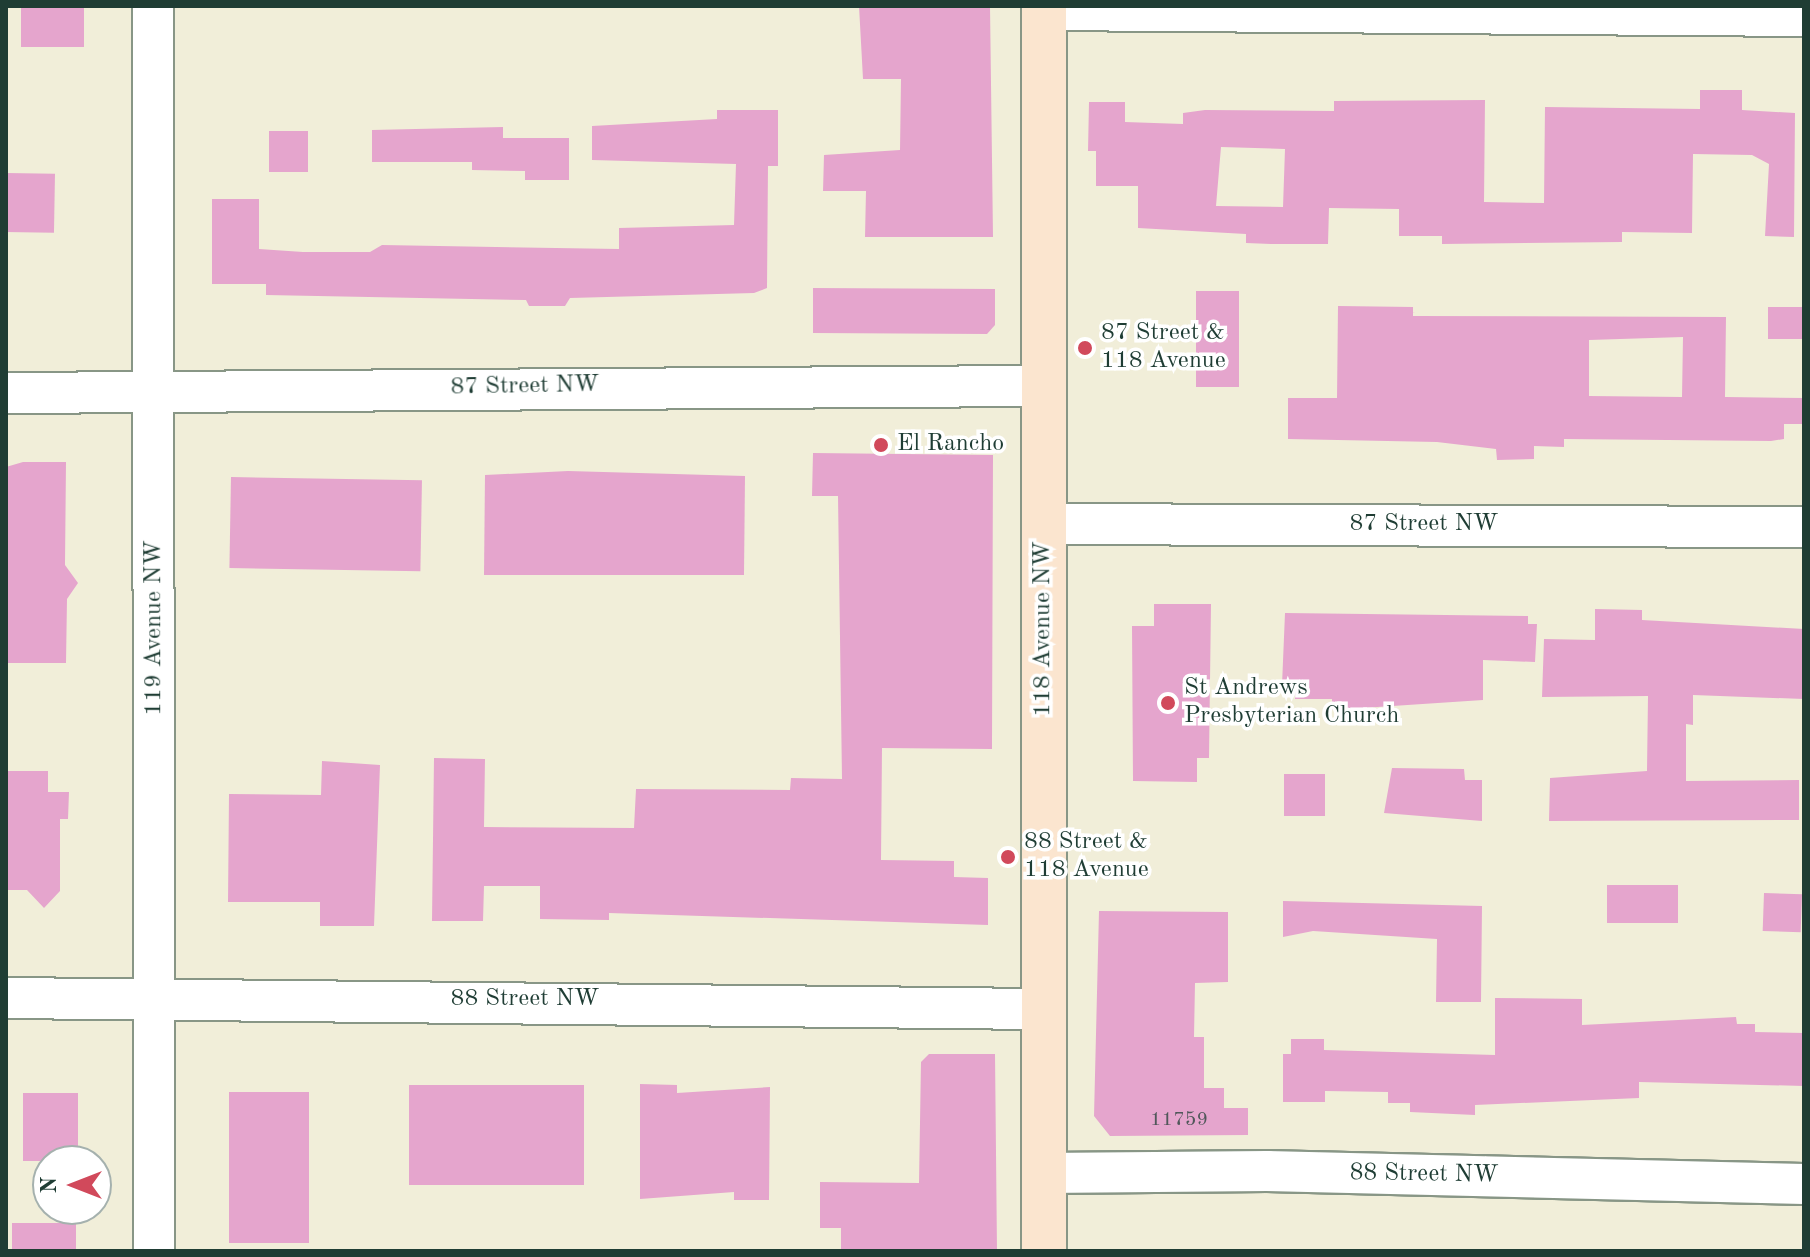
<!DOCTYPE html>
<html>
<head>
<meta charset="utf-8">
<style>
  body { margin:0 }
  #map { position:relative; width:1810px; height:1257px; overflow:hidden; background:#f1eed9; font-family:"Old Standard TT",serif }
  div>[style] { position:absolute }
  .building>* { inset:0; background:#e5a5cd; transform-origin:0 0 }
  .roads { filter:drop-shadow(2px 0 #889686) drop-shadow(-2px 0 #889686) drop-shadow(0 2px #889686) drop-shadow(0 -2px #889686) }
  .minor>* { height:40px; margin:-20px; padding:0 20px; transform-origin:20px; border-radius:20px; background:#fff }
  .secondary>* { height:44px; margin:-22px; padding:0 22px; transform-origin:22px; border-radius:22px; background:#fbe5cf }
  .dots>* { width:22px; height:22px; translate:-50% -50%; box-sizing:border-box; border:4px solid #fff; border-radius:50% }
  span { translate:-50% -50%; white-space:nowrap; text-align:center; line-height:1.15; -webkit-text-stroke:7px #fff; paint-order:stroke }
  .number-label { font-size:20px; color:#50575a }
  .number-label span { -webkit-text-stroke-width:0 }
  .poi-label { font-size:24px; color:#1f3d34 }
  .left { translate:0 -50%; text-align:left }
  .street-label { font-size:24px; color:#1f3d34 }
  .frame { position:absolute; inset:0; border:8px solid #1f3d34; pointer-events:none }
  .north { position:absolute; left:32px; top:1145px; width:80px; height:80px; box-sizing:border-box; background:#fff; border:2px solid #a5b1ae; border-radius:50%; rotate:270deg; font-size:22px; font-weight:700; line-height:32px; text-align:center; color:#1f3d34 }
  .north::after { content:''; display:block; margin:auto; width:28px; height:36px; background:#d1495b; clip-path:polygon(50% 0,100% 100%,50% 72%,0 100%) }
</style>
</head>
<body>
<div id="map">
  <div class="building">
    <div style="left:21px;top:6px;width:63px;height:41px"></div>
    <div style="clip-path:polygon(859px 6px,990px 6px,993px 237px,865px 237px,866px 191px,823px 191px,824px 155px,900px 150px,901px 79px,863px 79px)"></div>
    <div style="clip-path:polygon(evenodd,1700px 90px,1742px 90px,1742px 110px,1795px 113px,1794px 237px,1765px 236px,1769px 164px,1752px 155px,1693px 154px,1692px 233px,1622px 232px,1622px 242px,1442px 244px,1442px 236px,1399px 236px,1399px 209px,1329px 208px,1328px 244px,1271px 244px,1246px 243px,1246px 234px,1138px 228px,1138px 186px,1096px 186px,1096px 151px,1088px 151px,1089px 102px,1125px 102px,1125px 122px,1183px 124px,1183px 113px,1205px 110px,1334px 111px,1334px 101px,1485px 100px,1484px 202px,1544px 203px,1545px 107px,1700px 109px,1700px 90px,1221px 147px,1285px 149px,1283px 207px,1216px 206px,1221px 147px)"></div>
    <div style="clip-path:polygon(717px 110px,778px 110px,778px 166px,768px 166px,767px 288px,754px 293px,570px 298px,565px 306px,529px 306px,526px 300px,266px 295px,266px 284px,212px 284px,212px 199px,259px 199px,259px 249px,303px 252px,370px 252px,382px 245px,619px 249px,619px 228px,734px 225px,736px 164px,592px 160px,592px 126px,717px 119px)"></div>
    <div style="clip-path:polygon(503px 127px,503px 138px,569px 138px,569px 180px,525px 180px,525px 171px,472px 170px,472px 162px,372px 162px,372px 130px)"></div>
    <div style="left:269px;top:131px;width:39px;height:41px"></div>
    <div style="left:6px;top:173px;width:49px;height:59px;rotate:1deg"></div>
    <div style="clip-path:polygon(813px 288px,995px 289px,995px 325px,987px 334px,813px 333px)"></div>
    <div style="left:1196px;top:291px;width:43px;height:96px"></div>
    <div style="clip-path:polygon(evenodd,1338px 306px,1413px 307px,1413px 316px,1726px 317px,1725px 397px,1804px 398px,1804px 424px,1784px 424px,1784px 439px,1771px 441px,1564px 439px,1564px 447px,1534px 446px,1534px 459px,1497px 460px,1496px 449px,1437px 442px,1288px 439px,1288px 398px,1337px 398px,1338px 306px,1683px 337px,1682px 397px,1589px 396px,1589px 340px,1683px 337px)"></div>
    <div style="left:1768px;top:307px;width:36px;height:32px"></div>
    <div style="clip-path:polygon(813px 453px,993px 455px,992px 749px,882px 748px,881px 860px,954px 861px,954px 877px,988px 878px,988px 925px,609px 913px,609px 920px,540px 919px,540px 886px,484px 886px,483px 921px,432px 921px,434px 758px,485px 759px,484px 827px,634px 828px,636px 789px,790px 790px,791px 778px,842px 779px,838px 496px,812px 496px)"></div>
    <div style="clip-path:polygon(23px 462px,66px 462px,65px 565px,78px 583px,67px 599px,66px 663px,6px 663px,6px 467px)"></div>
    <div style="clip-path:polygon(568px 471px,745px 476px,744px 575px,484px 575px,485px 475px)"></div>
    <div style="left:231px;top:477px;width:191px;height:91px;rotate:1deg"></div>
    <div style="clip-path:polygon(1154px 604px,1211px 604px,1209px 758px,1197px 758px,1197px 782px,1133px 781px,1132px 626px,1154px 626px)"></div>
    <div style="clip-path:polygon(1595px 609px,1642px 610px,1642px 620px,1804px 629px,1804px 699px,1693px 695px,1693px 725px,1686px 724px,1686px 781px,1799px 780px,1799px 820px,1549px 821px,1550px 778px,1647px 771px,1648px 696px,1542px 697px,1544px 639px,1595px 640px)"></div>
    <div style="clip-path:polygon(1285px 613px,1528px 616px,1528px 624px,1537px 624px,1535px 662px,1483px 660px,1483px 700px,1332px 710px,1332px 699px,1295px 699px,1295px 685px,1282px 685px)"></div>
    <div style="clip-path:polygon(322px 761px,380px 765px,374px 926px,320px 926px,320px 902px,228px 902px,229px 794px,321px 795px)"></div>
    <div style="clip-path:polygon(1392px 768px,1464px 769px,1465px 780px,1482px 780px,1482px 821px,1384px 813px)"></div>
    <div style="clip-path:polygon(6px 771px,48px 771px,48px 792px,69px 792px,68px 819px,60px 819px,60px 891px,44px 908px,27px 890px,6px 890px)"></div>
    <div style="left:1284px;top:774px;width:41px;height:42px"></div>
    <div style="left:1678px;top:885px;width:38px;height:71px;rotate:90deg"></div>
    <div style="left:1764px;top:893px;width:38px;height:38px;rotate:2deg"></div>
    <div style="clip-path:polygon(1283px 901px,1482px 906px,1481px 1002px,1436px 1002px,1437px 939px,1313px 931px,1283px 937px)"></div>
    <div style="clip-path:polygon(1099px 911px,1228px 912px,1228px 982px,1195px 983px,1194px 1037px,1204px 1037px,1204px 1088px,1224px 1088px,1224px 1108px,1248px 1108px,1248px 1135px,1110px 1136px,1094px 1116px)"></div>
    <div style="clip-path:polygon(1495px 998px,1582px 999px,1582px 1025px,1736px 1017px,1737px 1024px,1755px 1024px,1755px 1032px,1804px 1033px,1804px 1086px,1639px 1082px,1639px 1098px,1475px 1105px,1475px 1115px,1410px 1112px,1410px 1103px,1388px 1103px,1388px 1092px,1325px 1091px,1325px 1102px,1283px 1102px,1283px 1054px,1291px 1054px,1291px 1039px,1324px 1039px,1324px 1050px,1495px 1055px)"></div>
    <div style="clip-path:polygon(929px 1054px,995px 1054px,997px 1251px,841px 1251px,841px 1228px,820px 1228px,820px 1182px,919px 1183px,921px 1062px)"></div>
    <div style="clip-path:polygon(640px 1084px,677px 1085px,677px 1093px,770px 1087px,769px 1200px,734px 1200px,734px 1192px,640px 1199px)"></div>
    <div style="left:409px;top:1085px;width:175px;height:100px"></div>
    <div style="left:229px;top:1092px;width:80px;height:151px"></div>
    <div style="left:23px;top:1093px;width:55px;height:68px"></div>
    <div style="left:12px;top:1223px;width:64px;height:28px"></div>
  </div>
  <div class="roads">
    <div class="minor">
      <div style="left:153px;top:6px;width:1245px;rotate:89.95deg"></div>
      <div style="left:1044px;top:10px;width:760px;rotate:0.45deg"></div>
      <div style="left:6px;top:393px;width:1038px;rotate:-0.39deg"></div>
      <div style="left:1044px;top:524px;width:760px;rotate:0.23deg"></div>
      <div style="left:6px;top:998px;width:1038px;rotate:0.61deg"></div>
      <div style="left:1044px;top:1173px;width:223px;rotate:-0.5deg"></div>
      <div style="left:1267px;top:1171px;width:537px;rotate:1.39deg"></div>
    </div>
    <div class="secondary">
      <div style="left:1044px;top:1251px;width:1245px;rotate:-90deg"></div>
    </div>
  </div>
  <div class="dots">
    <div style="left:1085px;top:348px;background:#d1495b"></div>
    <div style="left:881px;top:445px;background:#d1495b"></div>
    <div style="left:1168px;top:703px;background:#d1495b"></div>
    <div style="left:1008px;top:857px;background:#d1495b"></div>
  </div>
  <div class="number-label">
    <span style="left:1179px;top:1120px">11759</span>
  </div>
  <div class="poi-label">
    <span class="left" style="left:1101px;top:348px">87 Street &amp;<br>118 Avenue</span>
    <span class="left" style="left:897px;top:445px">El Rancho</span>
    <span class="left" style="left:1184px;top:703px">St Andrews<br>Presbyterian Church</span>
    <span class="left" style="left:1024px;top:857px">88 Street &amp;<br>118 Avenue</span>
  </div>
  <div class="street-label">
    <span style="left:525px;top:387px;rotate:-1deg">87 Street NW</span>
    <span style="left:1424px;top:525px">87 Street NW</span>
    <span style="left:155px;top:628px;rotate:-90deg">119 Avenue NW</span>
    <span style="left:1044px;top:629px;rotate:-90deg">118 Avenue NW</span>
    <span style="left:525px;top:1000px">88 Street NW</span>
    <span style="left:1424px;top:1175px;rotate:1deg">88 Street NW</span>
  </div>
  <div class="frame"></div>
  <div class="north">N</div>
</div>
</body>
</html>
